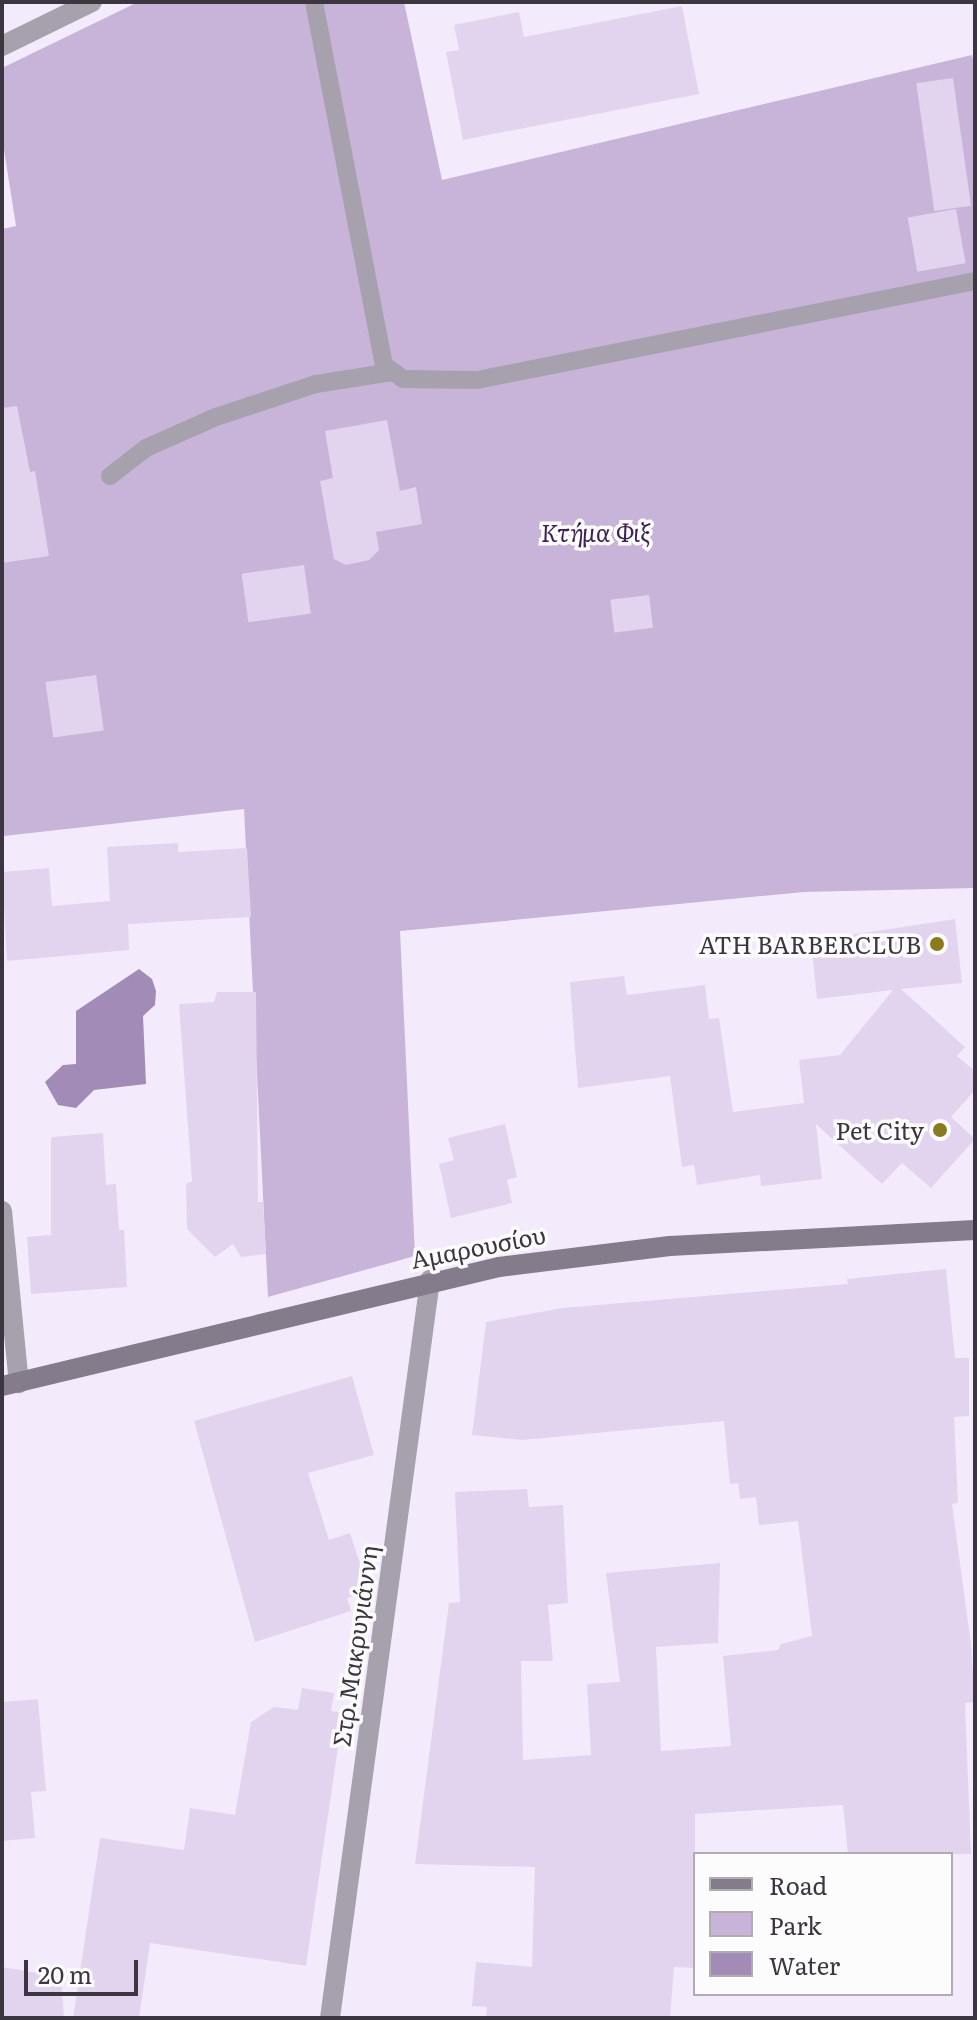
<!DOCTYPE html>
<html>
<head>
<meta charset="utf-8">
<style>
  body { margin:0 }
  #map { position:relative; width:977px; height:2020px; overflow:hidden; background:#f3ebfb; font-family:Literata,serif }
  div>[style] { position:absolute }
  .green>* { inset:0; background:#c8b4d9 }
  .water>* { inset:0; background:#a28bb6 }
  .building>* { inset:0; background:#e2d4ef; transform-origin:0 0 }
  .lane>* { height:18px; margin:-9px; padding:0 9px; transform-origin:9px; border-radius:9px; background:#a6a1ac }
  .street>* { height:20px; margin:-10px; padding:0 10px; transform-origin:10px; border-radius:10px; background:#a6a1ac }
  .secondary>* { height:20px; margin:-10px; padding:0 10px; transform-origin:10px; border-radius:10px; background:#847b8b }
  .dots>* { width:22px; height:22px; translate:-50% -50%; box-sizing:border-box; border:4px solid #fcfcfc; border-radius:50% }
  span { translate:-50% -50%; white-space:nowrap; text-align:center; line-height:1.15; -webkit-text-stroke:7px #fcfcfc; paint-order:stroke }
  .park-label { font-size:24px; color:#3f1f55; font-style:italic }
  .poi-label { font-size:24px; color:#3c3641 }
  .right { translate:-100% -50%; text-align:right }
  .street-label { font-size:24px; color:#3c3641 }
  .frame { position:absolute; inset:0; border:4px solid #3c3641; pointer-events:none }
  .legend { position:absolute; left:693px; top:1852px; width:260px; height:144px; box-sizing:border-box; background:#fcfcfc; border:2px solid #afadb1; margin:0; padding:10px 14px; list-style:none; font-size:24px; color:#3c3641 }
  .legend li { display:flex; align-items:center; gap:16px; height:40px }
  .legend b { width:40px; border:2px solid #afadb1 }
  .scale { position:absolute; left:24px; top:1960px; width:114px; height:36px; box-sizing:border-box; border:4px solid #3c3641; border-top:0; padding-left:10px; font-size:24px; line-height:28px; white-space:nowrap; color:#3c3641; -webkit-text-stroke:6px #fcfcfc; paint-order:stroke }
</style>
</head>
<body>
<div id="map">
  <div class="green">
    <div style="clip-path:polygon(138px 2px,404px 2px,442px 180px,972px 55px,975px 70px,975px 888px,804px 892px,400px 931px,415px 1256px,268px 1297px,244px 809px,4px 836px,2px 229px,16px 226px,2px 137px,2px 68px)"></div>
  </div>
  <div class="water">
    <div style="clip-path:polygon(139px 969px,152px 979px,156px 991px,155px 1005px,143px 1016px,146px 1084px,94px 1090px,76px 1108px,58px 1105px,45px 1082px,63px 1065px,76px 1064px,76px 1011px)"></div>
  </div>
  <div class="building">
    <div style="clip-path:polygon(682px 6px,699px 94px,463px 140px,446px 52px,459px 50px,454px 25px,519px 12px,524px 37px)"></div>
    <div style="left:953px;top:78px;width:129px;height:37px;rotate:82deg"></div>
    <div style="left:956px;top:209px;width:55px;height:49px;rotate:80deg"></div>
    <div style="clip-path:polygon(17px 406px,30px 472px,35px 471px,49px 556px,2px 563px,2px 408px)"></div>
    <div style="clip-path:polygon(387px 420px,400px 491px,416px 487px,422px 524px,376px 532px,379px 550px,369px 560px,346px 565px,334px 559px,320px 481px,333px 478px,325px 431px)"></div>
    <div style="left:304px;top:565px;width:49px;height:63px;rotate:82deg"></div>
    <div style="left:649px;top:595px;width:33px;height:39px;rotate:83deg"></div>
    <div style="left:96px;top:675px;width:56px;height:51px;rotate:82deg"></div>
    <div style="clip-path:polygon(178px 843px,178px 852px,247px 848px,251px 917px,128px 924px,129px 950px,7px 961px,2px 872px,49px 868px,52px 906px,110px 901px,107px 847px)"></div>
    <div style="clip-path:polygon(955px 919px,962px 983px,901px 989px,965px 1047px,957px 1056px,975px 1071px,975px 1090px,951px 1117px,975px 1139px,931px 1188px,902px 1163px,882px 1184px,816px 1124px,822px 1179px,761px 1186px,760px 1175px,697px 1185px,694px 1165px,682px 1167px,670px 1076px,578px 1088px,570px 982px,624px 976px,627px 995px,705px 985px,709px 1019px,719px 1018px,733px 1112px,804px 1103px,799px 1060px,840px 1055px,893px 990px,817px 999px,811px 941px)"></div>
    <div style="clip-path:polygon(217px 992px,256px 992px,258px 1202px,263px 1202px,266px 1254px,241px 1257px,233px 1244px,215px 1257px,187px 1229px,186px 1184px,192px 1181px,179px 1004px,214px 1002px)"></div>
    <div style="clip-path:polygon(505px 1124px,517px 1177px,507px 1180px,512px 1203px,451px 1218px,439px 1164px,454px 1160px,448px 1138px)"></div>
    <div style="clip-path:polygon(103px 1133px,106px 1185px,116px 1184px,119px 1230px,124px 1230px,127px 1287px,31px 1294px,27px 1237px,51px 1235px,51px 1137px)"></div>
    <div style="clip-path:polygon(946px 1269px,955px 1358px,969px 1358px,969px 1416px,954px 1417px,958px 1503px,952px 1504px,971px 1644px,975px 1702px,965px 1703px,971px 1854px,848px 1854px,843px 1805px,695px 1814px,695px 1968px,674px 1967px,670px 2018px,486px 2018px,487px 2007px,472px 2006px,476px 1962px,532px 1967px,535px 1867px,415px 1864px,449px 1603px,460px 1602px,455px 1492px,527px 1489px,529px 1507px,563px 1505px,568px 1603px,548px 1605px,553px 1661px,521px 1661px,523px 1760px,591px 1755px,587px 1684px,620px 1682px,606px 1573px,720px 1563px,718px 1643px,656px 1647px,661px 1751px,731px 1746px,723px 1656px,778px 1650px,781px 1644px,812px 1636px,798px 1521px,759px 1525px,756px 1497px,740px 1499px,738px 1483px,730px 1484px,724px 1421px,522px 1440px,472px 1435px,486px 1322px,562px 1308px,848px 1284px,847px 1279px)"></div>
    <div style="clip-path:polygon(352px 1376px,374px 1455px,308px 1473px,329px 1540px,350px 1533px,369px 1591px,347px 1598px,351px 1611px,255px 1642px,194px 1421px)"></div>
    <div style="clip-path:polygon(302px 1688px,334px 1693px,331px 1711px,343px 1713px,306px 1966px,150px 1943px,139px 2018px,73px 2018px,100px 1838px,184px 1850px,190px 1808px,235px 1815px,251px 1722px,274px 1707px,298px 1710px)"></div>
    <div style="clip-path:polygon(38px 1699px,46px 1791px,31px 1792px,35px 1838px,2px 1841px,2px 1702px)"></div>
    <div style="clip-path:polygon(2px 1967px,61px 1977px,64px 2018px,2px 2018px)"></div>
  </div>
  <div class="lane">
    <div style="left:314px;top:2px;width:370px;rotate:79.1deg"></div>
    <div style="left:384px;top:365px;width:24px;rotate:36deg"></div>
    <div style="left:403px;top:379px;width:74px;rotate:0.8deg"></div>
    <div style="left:477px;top:380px;width:508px;rotate:-11.24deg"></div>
    <div style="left:110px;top:476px;width:46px;rotate:-37.9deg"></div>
    <div style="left:146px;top:448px;width:77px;rotate:-23.9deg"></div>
    <div style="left:216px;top:417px;width:105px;rotate:-18.3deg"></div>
    <div style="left:316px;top:384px;width:78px;rotate:-8.9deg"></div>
  </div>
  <div class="street">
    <div style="left:2px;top:46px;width:100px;rotate:-26.1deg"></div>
    <div style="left:2px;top:1211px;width:173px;rotate:84.4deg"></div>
    <div style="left:330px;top:2018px;width:745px;rotate:-82.28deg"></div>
  </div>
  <div class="secondary">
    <div style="left:2px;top:1386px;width:511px;rotate:-13.47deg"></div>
    <div style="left:499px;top:1267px;width:172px;rotate:-7deg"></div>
    <div style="left:670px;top:1246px;width:305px;rotate:-3deg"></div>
  </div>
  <div class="dots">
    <div style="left:937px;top:944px;background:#897a1f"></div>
    <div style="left:940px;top:1130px;background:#897a1f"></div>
  </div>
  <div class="park-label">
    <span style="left:596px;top:532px">Κτήμα Φιξ</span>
  </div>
  <div class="poi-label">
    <span class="right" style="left:921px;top:944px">ATH BARBERCLUB</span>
    <span class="right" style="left:924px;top:1130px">Pet City</span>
  </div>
  <div class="street-label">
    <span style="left:478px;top:1246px;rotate:-11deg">Αμαρουσίου</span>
    <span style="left:354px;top:1646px;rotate:-82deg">Στρ.Μακρυγιάννη</span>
  </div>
  <div class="frame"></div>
  <ul class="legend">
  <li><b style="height:10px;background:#847b8b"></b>Road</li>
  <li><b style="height:22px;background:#c8b4d9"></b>Park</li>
  <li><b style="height:22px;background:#a28bb6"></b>Water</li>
  </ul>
  <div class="scale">20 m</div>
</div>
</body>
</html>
